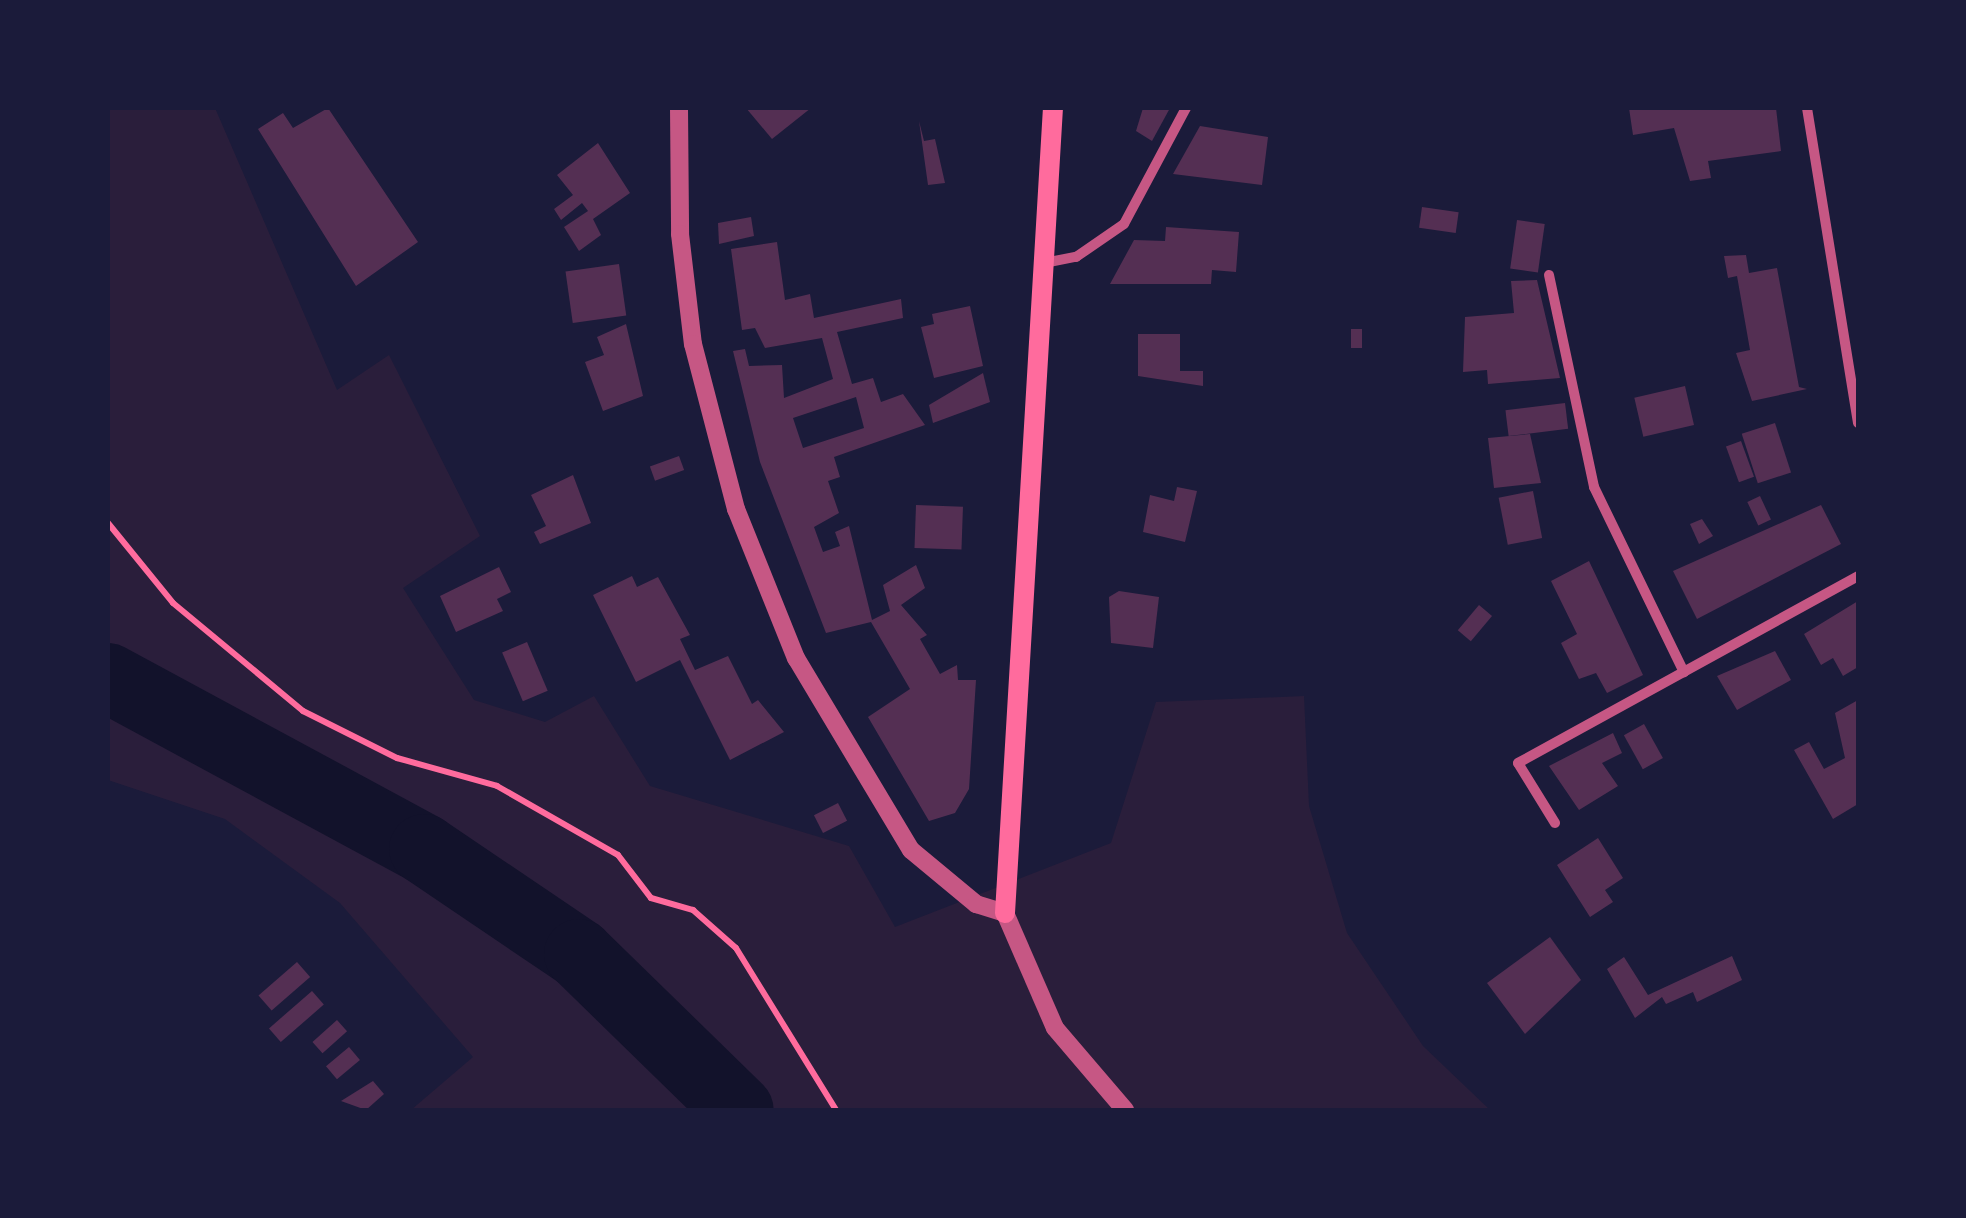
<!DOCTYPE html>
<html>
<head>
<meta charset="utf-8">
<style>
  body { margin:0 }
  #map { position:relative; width:1966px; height:1218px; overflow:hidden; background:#1b1b3a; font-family:Karla,sans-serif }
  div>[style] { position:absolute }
  .green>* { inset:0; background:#2a1e3b }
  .river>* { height:70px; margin:-35px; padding:0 35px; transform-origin:35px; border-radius:35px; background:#12122b }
  .building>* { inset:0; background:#542f53; transform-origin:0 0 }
  .path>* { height:6px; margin:-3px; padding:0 3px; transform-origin:3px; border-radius:3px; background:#ff6b9d }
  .minor>* { height:10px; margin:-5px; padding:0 5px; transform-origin:5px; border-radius:5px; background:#c65784 }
  .tertiary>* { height:18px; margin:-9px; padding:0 9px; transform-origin:9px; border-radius:9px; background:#c65784 }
  .secondary>* { height:20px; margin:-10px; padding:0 10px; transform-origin:10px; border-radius:10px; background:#ff6b9d }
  span { translate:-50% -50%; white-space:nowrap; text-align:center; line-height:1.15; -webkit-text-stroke:9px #1b1b3a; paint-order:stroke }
  .frame { position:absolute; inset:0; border:110px solid #1b1b3a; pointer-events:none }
</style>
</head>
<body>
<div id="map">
  <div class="green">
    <div style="clip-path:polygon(108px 108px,215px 108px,337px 390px,389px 355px,480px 536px,403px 588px,474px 700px,545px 722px,594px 696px,650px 786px,849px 846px,895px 927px,1111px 843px,1156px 702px,1304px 696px,1309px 806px,1347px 933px,1423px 1046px,1490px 1110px,411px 1110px,473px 1057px,340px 903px,225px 819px,108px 780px)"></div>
  </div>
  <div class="river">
    <div style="left:108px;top:678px;width:359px;rotate:28.4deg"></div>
    <div style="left:424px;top:849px;width:187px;rotate:34.1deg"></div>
    <div style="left:579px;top:954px;width:223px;rotate:44.3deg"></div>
  </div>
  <div class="building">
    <div style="clip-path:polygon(328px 108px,418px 242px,356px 286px,258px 129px,283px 113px,293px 128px)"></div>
    <div style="clip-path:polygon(746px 108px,811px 108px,772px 139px)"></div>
    <div style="clip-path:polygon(1143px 108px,1170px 108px,1152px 141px,1136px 131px)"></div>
    <div style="clip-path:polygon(1629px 108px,1776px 108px,1781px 151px,1708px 161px,1711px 178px,1690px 181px,1674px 128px,1633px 135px)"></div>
    <div style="clip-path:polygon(919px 121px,924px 141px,935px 139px,945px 183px,928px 185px)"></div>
    <div style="clip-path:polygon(1200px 126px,1268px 137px,1262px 185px,1173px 174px)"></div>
    <div style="clip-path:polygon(598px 143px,630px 193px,593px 219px,601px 235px,579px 251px,564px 227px,588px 211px,582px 203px,561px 220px,554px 209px,573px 195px,557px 175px)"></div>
    <div style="left:1422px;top:207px;width:37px;height:21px;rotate:8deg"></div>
    <div style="clip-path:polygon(751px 217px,754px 236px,719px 244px,718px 223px)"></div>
    <div style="left:1517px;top:220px;width:28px;height:49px;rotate:8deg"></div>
    <div style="clip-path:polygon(1166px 227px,1239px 232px,1236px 272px,1212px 270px,1211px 284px,1110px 284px,1134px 240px,1165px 241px)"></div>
    <div style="clip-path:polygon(evenodd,777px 242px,785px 300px,810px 294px,814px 318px,901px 299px,903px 318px,837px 332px,852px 384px,873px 378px,881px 402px,903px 394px,925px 425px,834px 457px,840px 477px,828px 481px,839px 513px,814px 527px,823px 552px,840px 546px,835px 532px,849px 526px,872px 620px,890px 611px,883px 585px,916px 565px,925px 588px,901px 605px,927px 635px,920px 639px,940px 674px,957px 665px,958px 680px,976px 680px,969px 789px,955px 813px,929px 821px,868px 717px,910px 689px,871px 622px,826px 633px,760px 462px,733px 351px,745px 349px,749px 366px,782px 365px,784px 398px,833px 379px,822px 338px,765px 348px,755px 328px,742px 330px,731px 249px,777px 242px,856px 397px,864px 428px,803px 448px,793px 418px,856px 397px)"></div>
    <div style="clip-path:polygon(1746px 255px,1749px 273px,1777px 268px,1799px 387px,1807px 389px,1752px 401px,1736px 353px,1750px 350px,1737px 276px,1728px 278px,1724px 256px)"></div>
    <div style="left:619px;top:264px;width:52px;height:54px;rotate:82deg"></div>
    <div style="clip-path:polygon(1537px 280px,1560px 378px,1488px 384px,1487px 370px,1463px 372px,1465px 317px,1514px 313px,1511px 281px)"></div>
    <div style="clip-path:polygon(970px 306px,983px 366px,934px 378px,921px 327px,934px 324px,932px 314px)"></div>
    <div style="clip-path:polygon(626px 324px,643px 396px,603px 411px,585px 362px,604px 355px,597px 337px)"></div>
    <div style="left:1351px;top:329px;width:11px;height:19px"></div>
    <div style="clip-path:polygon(1138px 334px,1180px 334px,1180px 371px,1203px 371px,1203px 386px,1138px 376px)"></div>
    <div style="clip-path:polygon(983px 373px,990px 402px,933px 423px,929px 405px)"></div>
    <div style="left:1685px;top:386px;width:40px;height:52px;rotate:77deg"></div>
    <div style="left:1565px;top:403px;width:26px;height:60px;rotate:83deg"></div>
    <div style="left:1775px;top:423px;width:52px;height:35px;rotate:72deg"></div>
    <div style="clip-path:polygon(1530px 434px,1541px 483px,1494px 488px,1488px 438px)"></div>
    <div style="left:1741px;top:441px;width:38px;height:16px;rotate:70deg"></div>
    <div style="left:679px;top:456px;width:15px;height:31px;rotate:70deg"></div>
    <div style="clip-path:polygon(573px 475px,591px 523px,540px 544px,534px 532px,546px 526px,531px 495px)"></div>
    <div style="clip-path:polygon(1177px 487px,1197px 491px,1185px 542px,1143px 532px,1150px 495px,1174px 501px)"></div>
    <div style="left:1533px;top:491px;width:48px;height:35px;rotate:79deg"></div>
    <div style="left:1760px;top:496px;width:26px;height:14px;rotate:65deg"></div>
    <div style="left:916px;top:505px;width:47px;height:43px;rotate:2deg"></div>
    <div style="clip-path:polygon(1821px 505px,1841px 544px,1697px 619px,1673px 571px)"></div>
    <div style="clip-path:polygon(1702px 519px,1713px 536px,1699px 544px,1690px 524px)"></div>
    <div style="clip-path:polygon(1589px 561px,1643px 675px,1607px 693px,1596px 673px,1579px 679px,1561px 643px,1577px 634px,1551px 581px)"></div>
    <div style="clip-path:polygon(499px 567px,511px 592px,497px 599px,503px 611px,456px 632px,440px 596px)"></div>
    <div style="clip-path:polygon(632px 576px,637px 587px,658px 577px,690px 635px,680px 639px,695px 670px,728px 656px,752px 704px,758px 700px,784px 732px,730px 760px,680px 660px,636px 682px,593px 595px)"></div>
    <div style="clip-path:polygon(1119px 591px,1159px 597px,1153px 648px,1111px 643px,1109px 597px)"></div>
    <div style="clip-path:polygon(1858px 601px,1858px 667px,1843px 676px,1833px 658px,1821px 665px,1804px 634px)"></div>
    <div style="left:1479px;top:605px;width:17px;height:33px;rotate:40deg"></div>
    <div style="left:527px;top:642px;width:53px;height:27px;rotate:67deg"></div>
    <div style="clip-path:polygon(1775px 651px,1791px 680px,1737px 710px,1717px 676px)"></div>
    <div style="clip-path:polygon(1858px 700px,1858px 804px,1833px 819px,1794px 750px,1809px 742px,1824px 769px,1845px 758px,1835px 713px)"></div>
    <div style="left:1644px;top:724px;width:39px;height:23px;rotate:61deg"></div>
    <div style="clip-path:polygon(1613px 733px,1622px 753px,1602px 763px,1618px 786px,1579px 810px,1549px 766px)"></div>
    <div style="left:838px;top:803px;width:20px;height:27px;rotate:63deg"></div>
    <div style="clip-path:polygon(1598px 838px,1623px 878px,1605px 890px,1613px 902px,1590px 917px,1557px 865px)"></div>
    <div style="clip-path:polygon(1550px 937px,1581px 980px,1525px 1034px,1487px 983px)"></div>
    <div style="clip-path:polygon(1732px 956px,1742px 980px,1697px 1002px,1693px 992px,1666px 1004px,1662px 997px,1635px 1018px,1607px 969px,1624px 957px,1648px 995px)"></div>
    <div style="left:297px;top:962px;width:20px;height:51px;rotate:49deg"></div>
    <div style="left:312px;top:991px;width:18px;height:57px;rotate:49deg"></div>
    <div style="left:337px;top:1020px;width:15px;height:33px;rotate:48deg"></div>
    <div style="left:349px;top:1047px;width:17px;height:30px;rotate:50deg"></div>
    <div style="clip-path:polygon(373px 1081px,384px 1094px,366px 1110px,341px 1101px)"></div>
  </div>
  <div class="path">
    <div style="left:108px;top:523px;width:103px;rotate:50.9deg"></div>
    <div style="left:173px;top:603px;width:169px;rotate:39.7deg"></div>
    <div style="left:303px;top:711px;width:105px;rotate:26.6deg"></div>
    <div style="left:397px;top:758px;width:104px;rotate:15.6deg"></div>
    <div style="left:497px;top:786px;width:139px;rotate:29.7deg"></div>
    <div style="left:618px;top:855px;width:54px;rotate:52.5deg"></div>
    <div style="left:651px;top:898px;width:44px;rotate:15.9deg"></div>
    <div style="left:693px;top:910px;width:57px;rotate:41.5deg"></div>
    <div style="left:736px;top:948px;width:190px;rotate:58.3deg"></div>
  </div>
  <div class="minor">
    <div style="left:1807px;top:108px;width:319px;rotate:80.8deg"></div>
    <div style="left:1044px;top:263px;width:33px;rotate:-11deg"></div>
    <div style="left:1076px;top:257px;width:58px;rotate:-34.5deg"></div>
    <div style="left:1124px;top:224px;width:132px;rotate:-61.9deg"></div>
    <div style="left:1549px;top:275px;width:217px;rotate:78deg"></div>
    <div style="left:1594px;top:487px;width:206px;rotate:64.1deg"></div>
    <div style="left:1555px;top:823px;width:70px;rotate:-121.7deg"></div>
    <div style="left:1518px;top:763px;width:388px;rotate:-28.8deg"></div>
  </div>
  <div class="tertiary">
    <div style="left:679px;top:108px;width:126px;rotate:89.5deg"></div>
    <div style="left:680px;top:234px;width:111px;rotate:83.3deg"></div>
    <div style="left:693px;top:344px;width:171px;rotate:75.4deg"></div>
    <div style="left:736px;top:509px;width:161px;rotate:68.1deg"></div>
    <div style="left:796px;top:658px;width:224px;rotate:59.1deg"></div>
    <div style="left:911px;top:850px;width:85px;rotate:39.7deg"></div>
    <div style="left:976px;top:904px;width:30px;rotate:17deg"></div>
    <div style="left:1005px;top:913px;width:125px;rotate:66.5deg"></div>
    <div style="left:1055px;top:1028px;width:108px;rotate:49.5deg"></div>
  </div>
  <div class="secondary">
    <div style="left:1005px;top:913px;width:806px;rotate:-86.59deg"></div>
  </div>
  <div class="frame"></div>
</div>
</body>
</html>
